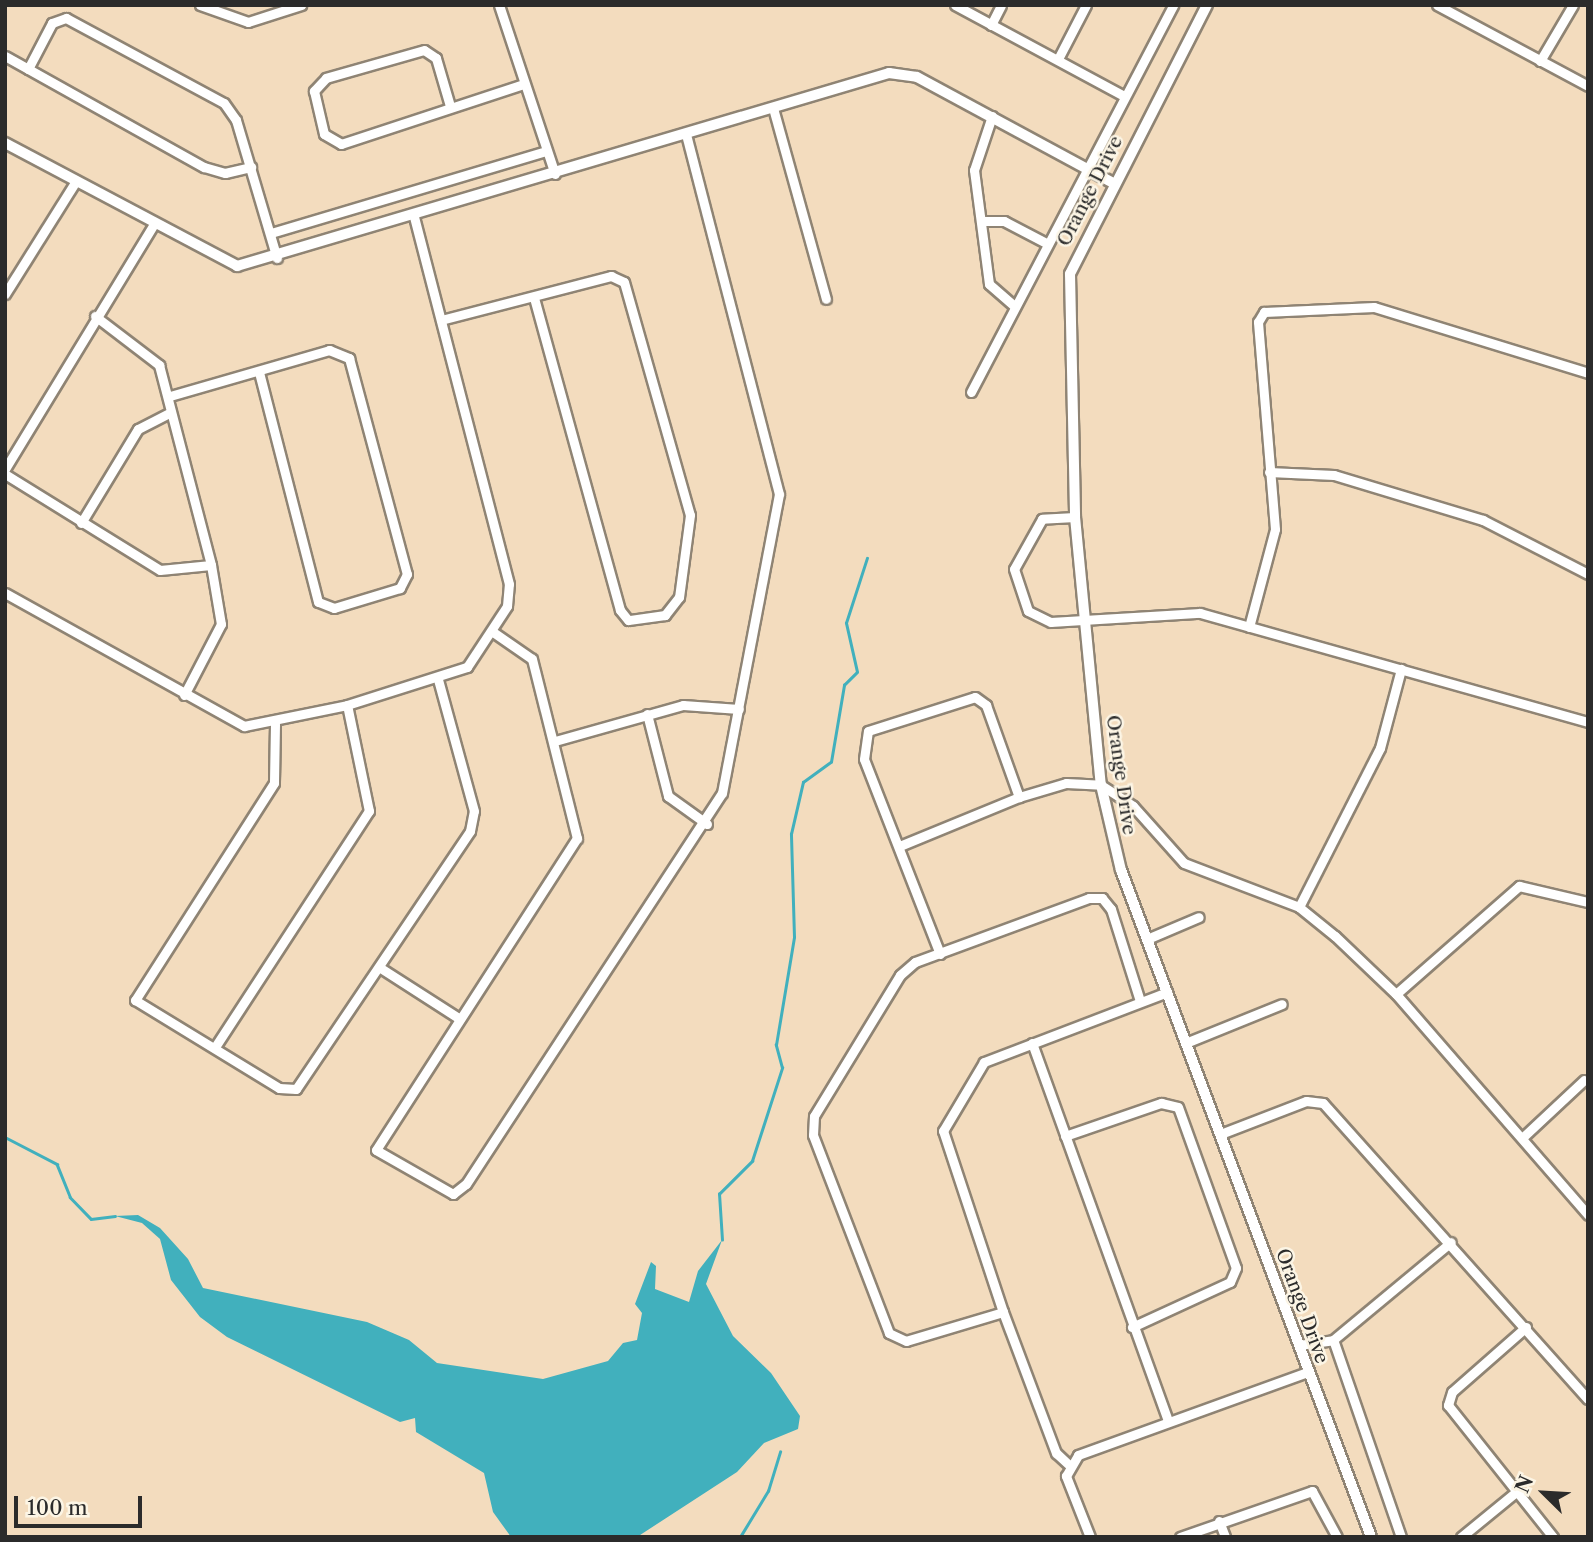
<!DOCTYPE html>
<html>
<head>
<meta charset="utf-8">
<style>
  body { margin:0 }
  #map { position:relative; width:1593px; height:1542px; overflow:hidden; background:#f3dcbe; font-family:"Libre Caslon Text",serif }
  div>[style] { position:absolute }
  .water>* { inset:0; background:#41b0bd }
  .stream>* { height:2.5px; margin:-1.25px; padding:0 1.25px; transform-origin:1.25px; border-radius:1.25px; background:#41b0bd }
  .roads { filter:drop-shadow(2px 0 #8f8474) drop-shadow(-2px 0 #8f8474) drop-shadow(0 2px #8f8474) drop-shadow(0 -2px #8f8474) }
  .minor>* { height:9px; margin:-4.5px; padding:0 4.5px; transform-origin:4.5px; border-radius:4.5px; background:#fff }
  .tertiary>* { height:10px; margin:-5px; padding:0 5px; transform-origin:5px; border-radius:5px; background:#fff }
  span { translate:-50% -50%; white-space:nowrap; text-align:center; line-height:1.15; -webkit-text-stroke:5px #fcf5e5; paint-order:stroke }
  .street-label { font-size:19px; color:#2b2b2b }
  .frame { position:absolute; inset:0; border:7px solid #2b2b2b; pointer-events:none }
  .north { position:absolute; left:1509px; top:1458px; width:70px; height:70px; -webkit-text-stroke:5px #fcf5e5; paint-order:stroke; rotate:294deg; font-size:19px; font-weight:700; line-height:28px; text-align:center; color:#2b2b2b }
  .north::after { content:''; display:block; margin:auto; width:24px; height:32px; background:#2b2b2b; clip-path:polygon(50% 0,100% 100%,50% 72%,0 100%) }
  .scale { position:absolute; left:14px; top:1496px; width:128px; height:32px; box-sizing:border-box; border:4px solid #2b2b2b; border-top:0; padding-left:9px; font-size:21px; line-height:24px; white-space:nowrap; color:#2b2b2b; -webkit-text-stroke:5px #fcf5e5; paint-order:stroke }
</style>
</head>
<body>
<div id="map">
  <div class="water">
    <div style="clip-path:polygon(138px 1215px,160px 1228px,188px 1259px,203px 1288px,367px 1322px,409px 1340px,437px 1363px,543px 1379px,608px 1361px,623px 1343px,637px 1340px,642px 1313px,635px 1304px,651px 1262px,656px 1266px,655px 1289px,689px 1302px,698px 1271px,722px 1240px,706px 1284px,733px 1336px,771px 1373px,800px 1416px,798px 1429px,764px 1443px,737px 1472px,637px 1537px,511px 1537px,493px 1512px,484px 1473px,416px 1432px,415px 1418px,400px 1422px,227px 1337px,200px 1317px,171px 1280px,160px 1239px,142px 1223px,115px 1216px)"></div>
  </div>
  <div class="stream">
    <div style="left:5px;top:1137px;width:59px;rotate:27.4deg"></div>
    <div style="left:57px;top:1164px;width:35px;rotate:68deg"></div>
    <div style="left:70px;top:1197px;width:30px;rotate:46deg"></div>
    <div style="left:91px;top:1219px;width:24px;rotate:-7deg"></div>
    <div style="left:722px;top:1240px;width:46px;rotate:-93.7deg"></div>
    <div style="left:719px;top:1194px;width:47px;rotate:-45deg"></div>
    <div style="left:752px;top:1161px;width:98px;rotate:-72.1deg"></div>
    <div style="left:782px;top:1068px;width:24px;rotate:-105deg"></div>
    <div style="left:776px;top:1045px;width:109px;rotate:-80.5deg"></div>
    <div style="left:794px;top:937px;width:103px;rotate:-91.7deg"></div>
    <div style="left:791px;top:834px;width:53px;rotate:-77deg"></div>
    <div style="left:803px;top:782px;width:34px;rotate:-36deg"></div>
    <div style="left:831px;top:762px;width:78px;rotate:-80.4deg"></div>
    <div style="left:844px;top:685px;width:18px;rotate:-45deg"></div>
    <div style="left:857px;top:672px;width:50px;rotate:-102.7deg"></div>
    <div style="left:846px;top:623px;width:68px;rotate:-72.1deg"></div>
    <div style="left:740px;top:1537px;width:54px;rotate:-58.7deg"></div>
    <div style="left:768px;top:1491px;width:41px;rotate:-72.9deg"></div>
  </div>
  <div class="roads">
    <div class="minor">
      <div style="left:200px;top:5px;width:51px;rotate:19.5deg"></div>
      <div style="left:248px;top:22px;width:56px;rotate:-17.8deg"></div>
      <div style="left:499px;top:5px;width:178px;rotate:71.7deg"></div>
      <div style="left:955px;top:5px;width:192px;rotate:28.3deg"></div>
      <div style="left:1437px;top:5px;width:171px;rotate:28.2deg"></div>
      <div style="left:991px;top:25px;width:22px;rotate:-63deg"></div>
      <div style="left:5px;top:56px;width:228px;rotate:29.2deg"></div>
      <div style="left:204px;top:167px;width:22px;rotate:16deg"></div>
      <div style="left:225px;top:173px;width:27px;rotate:-13deg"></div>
      <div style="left:1058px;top:59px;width:61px;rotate:-62.6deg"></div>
      <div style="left:1540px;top:61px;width:65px;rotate:-59.5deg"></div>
      <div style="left:28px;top:69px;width:52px;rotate:-62.4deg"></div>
      <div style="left:52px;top:23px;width:15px;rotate:-20deg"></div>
      <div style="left:66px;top:18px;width:179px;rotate:28.3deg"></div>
      <div style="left:224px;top:103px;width:21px;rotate:55deg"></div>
      <div style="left:236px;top:120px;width:144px;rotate:73.5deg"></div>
      <div style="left:450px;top:106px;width:50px;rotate:-106.3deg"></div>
      <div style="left:436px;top:58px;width:14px;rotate:-146deg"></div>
      <div style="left:424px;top:50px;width:102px;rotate:164.1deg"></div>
      <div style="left:326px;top:78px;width:18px;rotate:133deg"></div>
      <div style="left:314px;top:91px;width:44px;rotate:76.9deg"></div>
      <div style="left:324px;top:134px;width:20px;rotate:30deg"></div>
      <div style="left:341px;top:144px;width:193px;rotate:-18.2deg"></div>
      <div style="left:773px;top:108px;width:198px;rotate:74.5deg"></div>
      <div style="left:992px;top:116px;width:57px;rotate:108.4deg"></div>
      <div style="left:974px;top:170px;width:115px;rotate:82.5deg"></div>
      <div style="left:989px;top:284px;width:32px;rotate:41deg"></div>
      <div style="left:982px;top:221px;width:22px"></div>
      <div style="left:1004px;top:221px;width:47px;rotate:27.6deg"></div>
      <div style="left:271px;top:233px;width:287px;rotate:-16.6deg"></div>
      <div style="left:5px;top:294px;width:133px;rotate:-57.9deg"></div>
      <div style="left:95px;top:316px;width:81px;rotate:37.4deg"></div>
      <div style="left:159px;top:365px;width:207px;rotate:75.4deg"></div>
      <div style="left:211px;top:565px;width:60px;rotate:80.4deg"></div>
      <div style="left:221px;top:624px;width:80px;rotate:117.5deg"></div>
      <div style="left:441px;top:320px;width:176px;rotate:-14.5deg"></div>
      <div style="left:611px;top:276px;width:14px;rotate:25deg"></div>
      <div style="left:624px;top:282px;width:242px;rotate:74.2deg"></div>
      <div style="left:690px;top:515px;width:83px;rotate:97.6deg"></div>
      <div style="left:679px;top:597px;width:23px;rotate:128deg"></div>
      <div style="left:665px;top:615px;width:37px;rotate:172deg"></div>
      <div style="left:628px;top:620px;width:13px;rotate:-129deg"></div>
      <div style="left:620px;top:610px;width:324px;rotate:-105.4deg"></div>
      <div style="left:971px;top:392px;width:437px;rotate:-62.4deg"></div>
      <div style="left:170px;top:396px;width:166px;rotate:-16.1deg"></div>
      <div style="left:329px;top:350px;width:22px;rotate:22deg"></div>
      <div style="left:349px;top:358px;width:224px;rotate:75deg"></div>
      <div style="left:407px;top:574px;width:16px;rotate:117deg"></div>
      <div style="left:400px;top:588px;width:69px;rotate:163.1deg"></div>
      <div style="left:334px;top:608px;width:17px;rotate:-159deg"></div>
      <div style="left:318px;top:602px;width:236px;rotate:-104.4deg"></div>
      <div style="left:5px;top:469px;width:285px;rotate:-58.7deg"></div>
      <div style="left:1269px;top:472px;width:65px;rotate:2.6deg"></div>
      <div style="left:1334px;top:475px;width:156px;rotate:16.8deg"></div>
      <div style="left:1483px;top:520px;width:118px;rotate:27.2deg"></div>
      <div style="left:5px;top:474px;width:182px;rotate:31.8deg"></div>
      <div style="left:160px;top:570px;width:51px;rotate:-5.6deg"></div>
      <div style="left:1075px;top:517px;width:33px;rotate:177deg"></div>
      <div style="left:1042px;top:519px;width:57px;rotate:119.2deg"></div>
      <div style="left:1014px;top:569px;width:44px;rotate:71.6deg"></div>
      <div style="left:1028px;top:611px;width:25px;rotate:26deg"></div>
      <div style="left:1051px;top:622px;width:149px;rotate:-3.5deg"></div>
      <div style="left:1200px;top:613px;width:403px;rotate:15.7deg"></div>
      <div style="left:81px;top:523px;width:110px;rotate:-58.8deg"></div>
      <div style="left:138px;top:429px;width:35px;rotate:-27deg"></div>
      <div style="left:5px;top:593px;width:274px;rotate:29.1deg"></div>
      <div style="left:244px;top:726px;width:105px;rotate:-11.5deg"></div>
      <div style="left:347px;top:705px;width:126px;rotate:-17.6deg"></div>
      <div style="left:467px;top:667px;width:73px;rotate:-56.7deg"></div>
      <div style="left:507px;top:606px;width:22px;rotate:-85deg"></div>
      <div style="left:509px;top:584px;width:379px;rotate:-104.5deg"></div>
      <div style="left:1249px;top:627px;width:101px;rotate:-75.1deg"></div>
      <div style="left:1275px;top:529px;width:208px;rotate:-94.7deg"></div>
      <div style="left:1258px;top:322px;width:12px;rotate:-59deg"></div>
      <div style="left:1264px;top:312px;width:110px;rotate:-2.6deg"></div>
      <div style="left:1374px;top:307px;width:224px;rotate:17.1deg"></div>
      <div style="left:493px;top:632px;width:47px;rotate:34.7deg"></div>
      <div style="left:532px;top:659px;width:185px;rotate:75.9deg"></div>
      <div style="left:577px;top:838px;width:371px;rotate:122.8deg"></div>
      <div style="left:376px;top:1150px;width:89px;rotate:29.7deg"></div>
      <div style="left:453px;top:1194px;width:16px;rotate:-38deg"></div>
      <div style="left:466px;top:1184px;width:467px;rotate:-56.8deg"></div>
      <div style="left:722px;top:793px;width:304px;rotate:-79.2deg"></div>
      <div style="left:779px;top:494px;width:371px;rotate:-104.5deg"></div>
      <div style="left:647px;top:714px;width:85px;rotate:75.6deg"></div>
      <div style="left:668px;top:796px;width:48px;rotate:35.7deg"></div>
      <div style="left:275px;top:724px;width:59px;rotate:91deg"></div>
      <div style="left:274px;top:783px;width:258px;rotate:122.6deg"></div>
      <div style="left:135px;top:1000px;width:169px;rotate:31.4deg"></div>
      <div style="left:279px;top:1088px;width:17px;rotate:3deg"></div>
      <div style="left:296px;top:1089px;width:311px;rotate:-56deg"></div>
      <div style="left:470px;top:831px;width:20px;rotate:-79deg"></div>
      <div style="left:474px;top:811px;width:137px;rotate:-105.3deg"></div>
      <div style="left:555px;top:741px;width:133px;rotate:-15.7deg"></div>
      <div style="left:683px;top:705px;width:56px;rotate:4.1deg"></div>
      <div style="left:902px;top:845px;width:126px;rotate:-22.3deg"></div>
      <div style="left:1019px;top:797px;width:49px;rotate:-16.6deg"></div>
      <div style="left:1066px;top:783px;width:35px;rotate:3deg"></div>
      <div style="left:1101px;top:785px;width:38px;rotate:33deg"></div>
      <div style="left:1133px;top:806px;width:76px;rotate:48.2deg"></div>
      <div style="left:1184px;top:863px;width:123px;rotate:20.9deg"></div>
      <div style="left:1299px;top:907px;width:46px;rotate:38.9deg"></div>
      <div style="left:1335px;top:936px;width:84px;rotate:43.6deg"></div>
      <div style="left:1396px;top:994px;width:293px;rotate:49deg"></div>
      <div style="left:1299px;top:907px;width:178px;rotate:-63deg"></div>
      <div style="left:1380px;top:748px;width:82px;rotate:-75.1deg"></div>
      <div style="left:1147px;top:939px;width:56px;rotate:-22.9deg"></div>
      <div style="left:940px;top:954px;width:209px;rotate:-111.3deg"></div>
      <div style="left:864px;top:759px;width:28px;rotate:-82deg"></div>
      <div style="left:868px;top:731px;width:112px;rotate:-17.6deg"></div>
      <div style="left:975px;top:697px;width:14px;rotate:36deg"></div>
      <div style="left:986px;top:705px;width:98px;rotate:70.3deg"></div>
      <div style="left:379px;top:967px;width:96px;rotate:32.7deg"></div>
      <div style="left:1396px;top:994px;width:164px;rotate:-41.3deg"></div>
      <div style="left:1519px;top:886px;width:71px;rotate:13.1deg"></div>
      <div style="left:1188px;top:1042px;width:101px;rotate:-22deg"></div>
      <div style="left:1032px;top:1043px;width:402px;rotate:70.2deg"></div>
      <div style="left:215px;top:1047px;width:282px;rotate:-56.9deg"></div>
      <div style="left:369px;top:811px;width:108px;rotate:-101.7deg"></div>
      <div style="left:1223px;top:1133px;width:89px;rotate:-21.1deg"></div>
      <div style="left:1306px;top:1101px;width:17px;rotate:7deg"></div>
      <div style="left:1323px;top:1103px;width:397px;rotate:48.2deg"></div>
      <div style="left:1065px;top:1136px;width:102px;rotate:-19deg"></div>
      <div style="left:1161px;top:1103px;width:17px;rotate:13deg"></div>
      <div style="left:1178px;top:1107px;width:171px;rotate:70.2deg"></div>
      <div style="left:1236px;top:1268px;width:15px;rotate:113deg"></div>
      <div style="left:1230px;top:1282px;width:108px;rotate:155.3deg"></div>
      <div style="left:1522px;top:1138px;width:85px;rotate:-43.1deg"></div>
      <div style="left:1003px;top:1312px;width:101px;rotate:163.4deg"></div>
      <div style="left:906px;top:1341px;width:19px;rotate:-155deg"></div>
      <div style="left:889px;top:1333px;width:212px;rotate:-111deg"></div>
      <div style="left:813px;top:1135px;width:19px;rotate:-87deg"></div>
      <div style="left:814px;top:1116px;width:165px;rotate:-58.6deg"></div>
      <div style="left:900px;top:975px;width:20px;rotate:-41deg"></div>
      <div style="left:915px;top:962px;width:185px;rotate:-20.2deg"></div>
      <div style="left:1089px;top:898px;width:13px"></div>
      <div style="left:1102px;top:898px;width:14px;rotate:51deg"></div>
      <div style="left:1111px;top:909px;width:96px;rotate:72.5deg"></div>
      <div style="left:1526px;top:1327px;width:98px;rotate:138.7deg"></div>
      <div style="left:1452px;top:1392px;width:14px;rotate:107deg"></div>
      <div style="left:1448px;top:1405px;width:169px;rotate:51.5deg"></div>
      <div style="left:1299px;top:1345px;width:34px;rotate:-8deg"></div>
      <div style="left:1068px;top:1464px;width:16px;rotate:-137deg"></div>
      <div style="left:1056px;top:1453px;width:151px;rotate:-110.6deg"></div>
      <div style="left:1003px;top:1312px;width:191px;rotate:-108.3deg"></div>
      <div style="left:943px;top:1131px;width:80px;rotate:-59.3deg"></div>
      <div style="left:984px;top:1062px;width:196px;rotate:-20.9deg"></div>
      <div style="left:1219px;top:1521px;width:17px;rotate:69deg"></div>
      <div style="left:1090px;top:1537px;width:66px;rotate:-111.5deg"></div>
      <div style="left:1066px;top:1476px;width:24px;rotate:-60deg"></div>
      <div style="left:1078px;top:1455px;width:244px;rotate:-19.9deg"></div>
      <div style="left:1180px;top:1537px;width:140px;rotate:-19.2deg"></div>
      <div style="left:1312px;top:1491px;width:52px;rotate:61.5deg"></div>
      <div style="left:1401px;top:1537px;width:208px;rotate:-109deg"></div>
      <div style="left:1333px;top:1340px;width:153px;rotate:-39.7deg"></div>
      <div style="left:1461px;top:1537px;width:71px;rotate:-39.3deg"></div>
    </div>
    <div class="tertiary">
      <div style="left:1207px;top:5px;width:302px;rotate:117deg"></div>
      <div style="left:1070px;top:274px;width:243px;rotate:88.8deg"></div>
      <div style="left:1075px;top:517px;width:269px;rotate:84.5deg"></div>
      <div style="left:1101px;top:785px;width:87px;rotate:76.8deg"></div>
      <div style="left:1121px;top:870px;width:712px;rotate:69.45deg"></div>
      <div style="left:5px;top:143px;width:263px;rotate:27.9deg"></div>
      <div style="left:237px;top:266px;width:680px;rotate:-16.49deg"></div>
      <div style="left:889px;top:73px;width:28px;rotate:8deg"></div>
      <div style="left:917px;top:77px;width:223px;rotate:28.4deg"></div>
    </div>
  </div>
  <div class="street-label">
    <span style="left:1090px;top:191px;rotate:-63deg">Orange Drive</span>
    <span style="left:1121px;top:775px;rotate:82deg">Orange Drive</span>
    <span style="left:1302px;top:1306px;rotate:70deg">Orange Drive</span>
  </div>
  <div class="frame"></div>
  <div class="north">N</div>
  <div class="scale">100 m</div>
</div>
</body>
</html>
